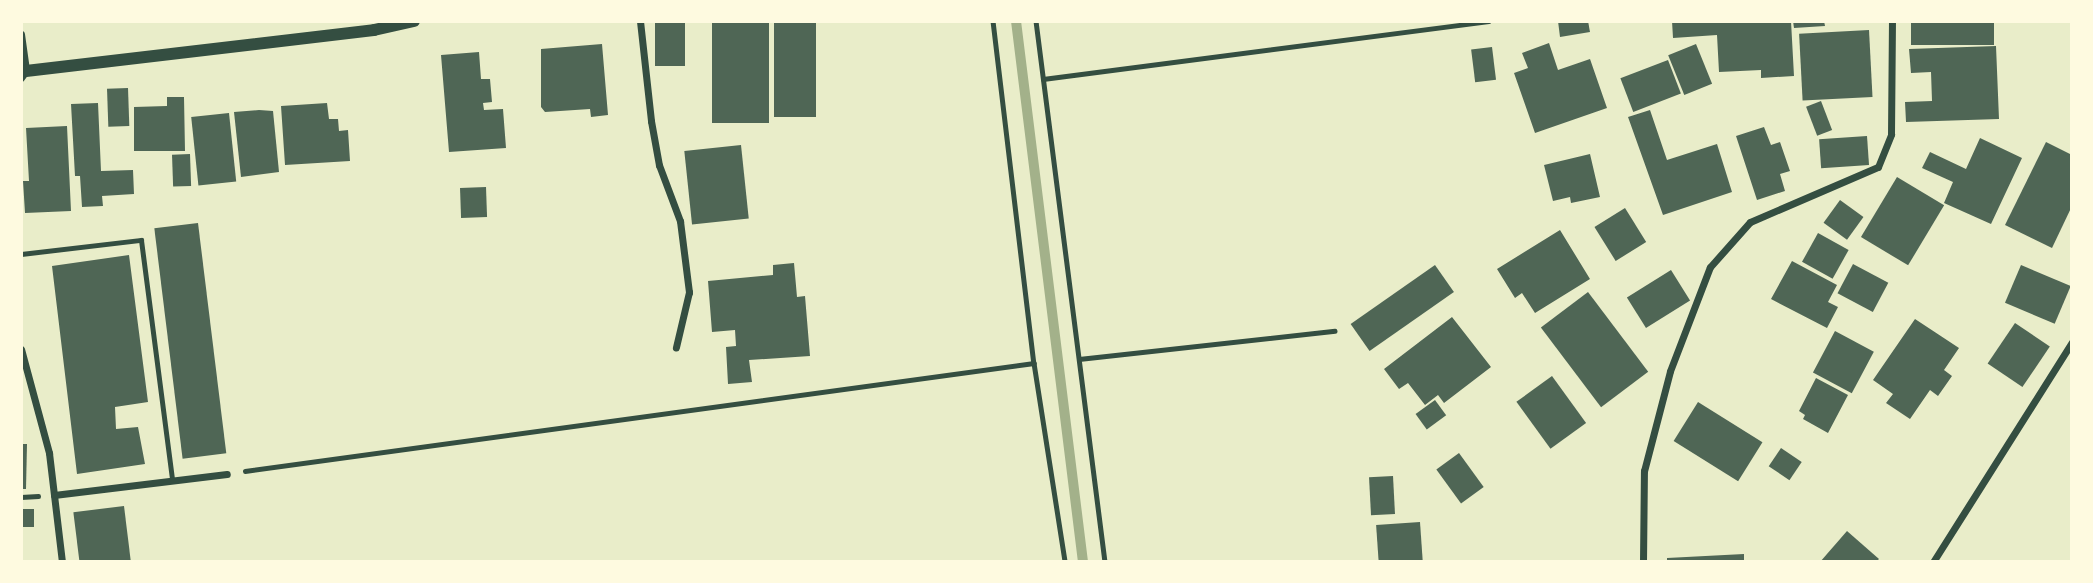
<!DOCTYPE html>
<html>
<head>
<meta charset="utf-8">
<style>
  body { margin:0 }
  #map { position:relative; width:2093px; height:583px; overflow:hidden; background:#e9edc9; font-family:"Titillium Web",sans-serif }
  div>[style] { position:absolute }
  .stream>* { height:10px; margin:-5px; padding:0 5px; transform-origin:5px; border-radius:5px; background:#a3b18a }
  .building>* { inset:0; background:#4f6655; transform-origin:0 0 }
  .path>* { height:4.5px; margin:-2.25px; padding:0 2.25px; transform-origin:2.25px; border-radius:2.25px; background:#344e41 }
  .service>* { height:5px; margin:-2.5px; padding:0 2.5px; transform-origin:2.5px; border-radius:2.5px; background:#344e41 }
  .minor>* { height:7px; margin:-3.5px; padding:0 3.5px; transform-origin:3.5px; border-radius:3.5px; background:#344e41 }
  .tertiary>* { height:12px; margin:-6px; padding:0 6px; transform-origin:6px; border-radius:6px; background:#344e41 }
  span { translate:-50% -50%; white-space:nowrap; text-align:center; line-height:1.15; -webkit-text-stroke:7px #fefae0; paint-order:stroke }
  .frame { position:absolute; inset:0; border:23px solid #fefae0; pointer-events:none }
</style>
</head>
<body>
<div id="map">
  <div class="stream">
    <div style="left:1016px;top:21px;width:545px;rotate:82.94deg"></div>
  </div>
  <div class="building">
    <div style="left:655px;top:21px;width:30px;height:45px"></div>
    <div style="left:712px;top:21px;width:57px;height:102px"></div>
    <div style="left:774px;top:21px;width:42px;height:96px"></div>
    <div style="clip-path:polygon(1558px 21px,1588px 21px,1590px 32px,1560px 37px)"></div>
    <div style="clip-path:polygon(1672px 21px,1791px 21px,1794px 76px,1761px 78px,1761px 70px,1719px 72px,1717px 35px,1673px 38px)"></div>
    <div style="clip-path:polygon(1793px 21px,1824px 21px,1825px 26px,1794px 28px)"></div>
    <div style="left:1911px;top:21px;width:83px;height:24px"></div>
    <div style="left:1869px;top:30px;width:67px;height:70px;rotate:87deg"></div>
    <div style="clip-path:polygon(1549px 43px,1558px 70px,1590px 59px,1607px 108px,1535px 133px,1514px 73px,1528px 68px,1522px 53px)"></div>
    <div style="clip-path:polygon(602px 44px,608px 115px,591px 117px,590px 109px,545px 112px,541px 107px,541px 49px)"></div>
    <div style="left:1696px;top:44px;width:43px;height:30px;rotate:68deg"></div>
    <div style="clip-path:polygon(1996px 46px,1999px 119px,1906px 122px,1905px 102px,1932px 101px,1931px 72px,1911px 73px,1909px 49px)"></div>
    <div style="left:1492px;top:47px;width:33px;height:21px;rotate:83deg"></div>
    <div style="clip-path:polygon(479px 52px,481px 79px,490px 79px,492px 102px,483px 103px,484px 110px,503px 109px,506px 148px,449px 152px,441px 55px)"></div>
    <div style="left:1668px;top:60px;width:36px;height:51px;rotate:69deg"></div>
    <div style="left:128px;top:88px;width:38px;height:21px;rotate:88deg"></div>
    <div style="clip-path:polygon(167px 97px,184px 97px,185px 151px,134px 151px,134px 107px,167px 106px)"></div>
    <div style="left:1821px;top:101px;width:31px;height:16px;rotate:69deg"></div>
    <div style="clip-path:polygon(98px 103px,101px 171px,133px 170px,134px 194px,102px 196px,103px 206px,82px 207px,80px 176px,75px 176px,71px 104px)"></div>
    <div style="clip-path:polygon(327px 103px,329px 119px,338px 119px,339px 131px,348px 130px,350px 161px,285px 165px,281px 106px)"></div>
    <div style="clip-path:polygon(259px 110px,273px 111px,279px 172px,241px 177px,234px 112px)"></div>
    <div style="clip-path:polygon(1650px 110px,1667px 160px,1717px 144px,1732px 192px,1663px 215px,1628px 117px)"></div>
    <div style="left:229px;top:113px;width:69px;height:38px;rotate:84deg"></div>
    <div style="clip-path:polygon(67px 126px,71px 211px,25px 213px,23px 181px,29px 181px,26px 128px)"></div>
    <div style="clip-path:polygon(1764px 127px,1771px 145px,1780px 142px,1790px 171px,1780px 174px,1785px 191px,1757px 200px,1736px 136px)"></div>
    <div style="left:1867px;top:136px;width:29px;height:48px;rotate:86deg"></div>
    <div style="clip-path:polygon(1980px 138px,2022px 158px,1991px 224px,1944px 203px,1953px 182px,1922px 168px,1930px 152px,1966px 169px)"></div>
    <div style="clip-path:polygon(2046px 142px,2072px 155px,2072px 206px,2052px 248px,2005px 225px)"></div>
    <div style="left:741px;top:145px;width:74px;height:57px;rotate:84deg"></div>
    <div style="left:190px;top:154px;width:32px;height:18px;rotate:88deg"></div>
    <div style="clip-path:polygon(1590px 154px,1600px 197px,1571px 203px,1570px 197px,1553px 201px,1544px 165px)"></div>
    <div style="left:1897px;top:177px;width:55px;height:70px;rotate:31deg"></div>
    <div style="left:486px;top:187px;width:30px;height:26px;rotate:88deg"></div>
    <div style="left:1840px;top:200px;width:29px;height:28px;rotate:36deg"></div>
    <div style="left:1625px;top:208px;width:40px;height:36px;rotate:58deg"></div>
    <div style="left:198px;top:223px;width:232px;height:44px;rotate:83deg"></div>
    <div style="clip-path:polygon(1560px 230px,1590px 279px,1535px 313px,1522px 293px,1515px 298px,1497px 269px)"></div>
    <div style="left:1818px;top:233px;width:35px;height:33px;rotate:29deg"></div>
    <div style="clip-path:polygon(129px 255px,148px 402px,115px 407px,116px 429px,138px 427px,145px 464px,77px 474px,52px 266px)"></div>
    <div style="clip-path:polygon(1792px 261px,1837px 285px,1828px 302px,1838px 307px,1827px 328px,1771px 299px)"></div>
    <div style="clip-path:polygon(794px 263px,797px 297px,805px 296px,810px 356px,749px 360px,752px 382px,728px 384px,726px 347px,736px 346px,735px 330px,712px 332px,708px 281px,773px 275px,773px 265px)"></div>
    <div style="left:1853px;top:264px;width:40px;height:33px;rotate:28deg"></div>
    <div style="left:1435px;top:265px;width:33px;height:103px;rotate:55deg"></div>
    <div style="left:2021px;top:265px;width:54px;height:41px;rotate:23deg"></div>
    <div style="left:1671px;top:270px;width:36px;height:52px;rotate:58deg"></div>
    <div style="left:1588px;top:292px;width:100px;height:59px;rotate:53deg"></div>
    <div style="clip-path:polygon(1452px 317px,1491px 367px,1444px 403px,1438px 395px,1425px 405px,1408px 383px,1399px 389px,1384px 369px)"></div>
    <div style="clip-path:polygon(1915px 319px,1959px 348px,1944px 370px,1952px 376px,1938px 396px,1930px 390px,1910px 419px,1886px 403px,1893px 394px,1873px 380px)"></div>
    <div style="left:2015px;top:323px;width:42px;height:49px;rotate:34deg"></div>
    <div style="left:1835px;top:331px;width:44px;height:47px;rotate:28deg"></div>
    <div style="left:1552px;top:376px;width:58px;height:44px;rotate:54deg"></div>
    <div style="clip-path:polygon(1816px 378px,1848px 395px,1828px 433px,1803px 419px,1805px 415px,1799px 411px)"></div>
    <div style="left:1435px;top:400px;width:19px;height:24px;rotate:54deg"></div>
    <div style="left:1698px;top:402px;width:76px;height:46px;rotate:32deg"></div>
    <div style="clip-path:polygon(21px 444px,27px 444px,26px 489px,21px 489px)"></div>
    <div style="left:1781px;top:448px;width:25px;height:22px;rotate:34deg"></div>
    <div style="left:1459px;top:453px;width:42px;height:28px;rotate:54deg"></div>
    <div style="left:1393px;top:476px;width:38px;height:24px;rotate:87deg"></div>
    <div style="left:124px;top:506px;width:56px;height:51px;rotate:83deg"></div>
    <div style="left:21px;top:509px;width:13px;height:18px"></div>
    <div style="left:1420px;top:522px;width:40px;height:44px;rotate:86deg"></div>
    <div style="clip-path:polygon(1847px 531px,1879px 559px,1876px 562px,1820px 562px)"></div>
    <div style="clip-path:polygon(1744px 554px,1744px 562px,1667px 562px,1667px 558px)"></div>
  </div>
  <div class="path">
    <div style="left:993px;top:21px;width:344px;rotate:83.2deg"></div>
    <div style="left:1034px;top:363px;width:201px;rotate:81.1deg"></div>
    <div style="left:1036px;top:21px;width:545px;rotate:82.73deg"></div>
    <div style="left:1043px;top:79px;width:449px;rotate:-7.4deg"></div>
    <div style="left:1079px;top:359px;width:257px;rotate:-6.3deg"></div>
    <div style="left:245px;top:471px;width:796px;rotate:-7.79deg"></div>
    <div style="left:21px;top:497px;width:17px;rotate:-3deg"></div>
  </div>
  <div class="service">
    <div style="left:21px;top:254px;width:121px;rotate:-6.7deg"></div>
    <div style="left:141px;top:240px;width:242px;rotate:82.6deg"></div>
  </div>
  <div class="minor">
    <div style="left:640px;top:21px;width:101px;rotate:83.7deg"></div>
    <div style="left:651px;top:121px;width:45px;rotate:79.7deg"></div>
    <div style="left:659px;top:165px;width:60px;rotate:69.4deg"></div>
    <div style="left:680px;top:221px;width:72px;rotate:82.8deg"></div>
    <div style="left:689px;top:292px;width:57px;rotate:103.3deg"></div>
    <div style="left:21px;top:34px;width:37px;rotate:82deg"></div>
    <div style="left:26px;top:71px;width:9px;rotate:126deg"></div>
    <div style="left:21px;top:349px;width:108px;rotate:74.9deg"></div>
    <div style="left:49px;top:453px;width:110px;rotate:83.2deg"></div>
    <div style="left:54px;top:495px;width:174px;rotate:-6.9deg"></div>
    <div style="left:1643px;top:562px;width:91px;rotate:-89.4deg"></div>
    <div style="left:1644px;top:471px;width:103px;rotate:-75.4deg"></div>
    <div style="left:1670px;top:371px;width:111px;rotate:-69deg"></div>
    <div style="left:1710px;top:267px;width:60px;rotate:-48.4deg"></div>
    <div style="left:1750px;top:222px;width:139px;rotate:-23.3deg"></div>
    <div style="left:1878px;top:167px;width:35px;rotate:-68deg"></div>
    <div style="left:1891px;top:134px;width:113px;rotate:-89.5deg"></div>
    <div style="left:1933px;top:562px;width:260px;rotate:-57.7deg"></div>
  </div>
  <div class="tertiary">
    <div style="left:26px;top:71px;width:350px;rotate:-6.7deg"></div>
    <div style="left:374px;top:30px;width:41px;rotate:-12.7deg"></div>
  </div>
  <div class="frame"></div>
</div>
</body>
</html>
